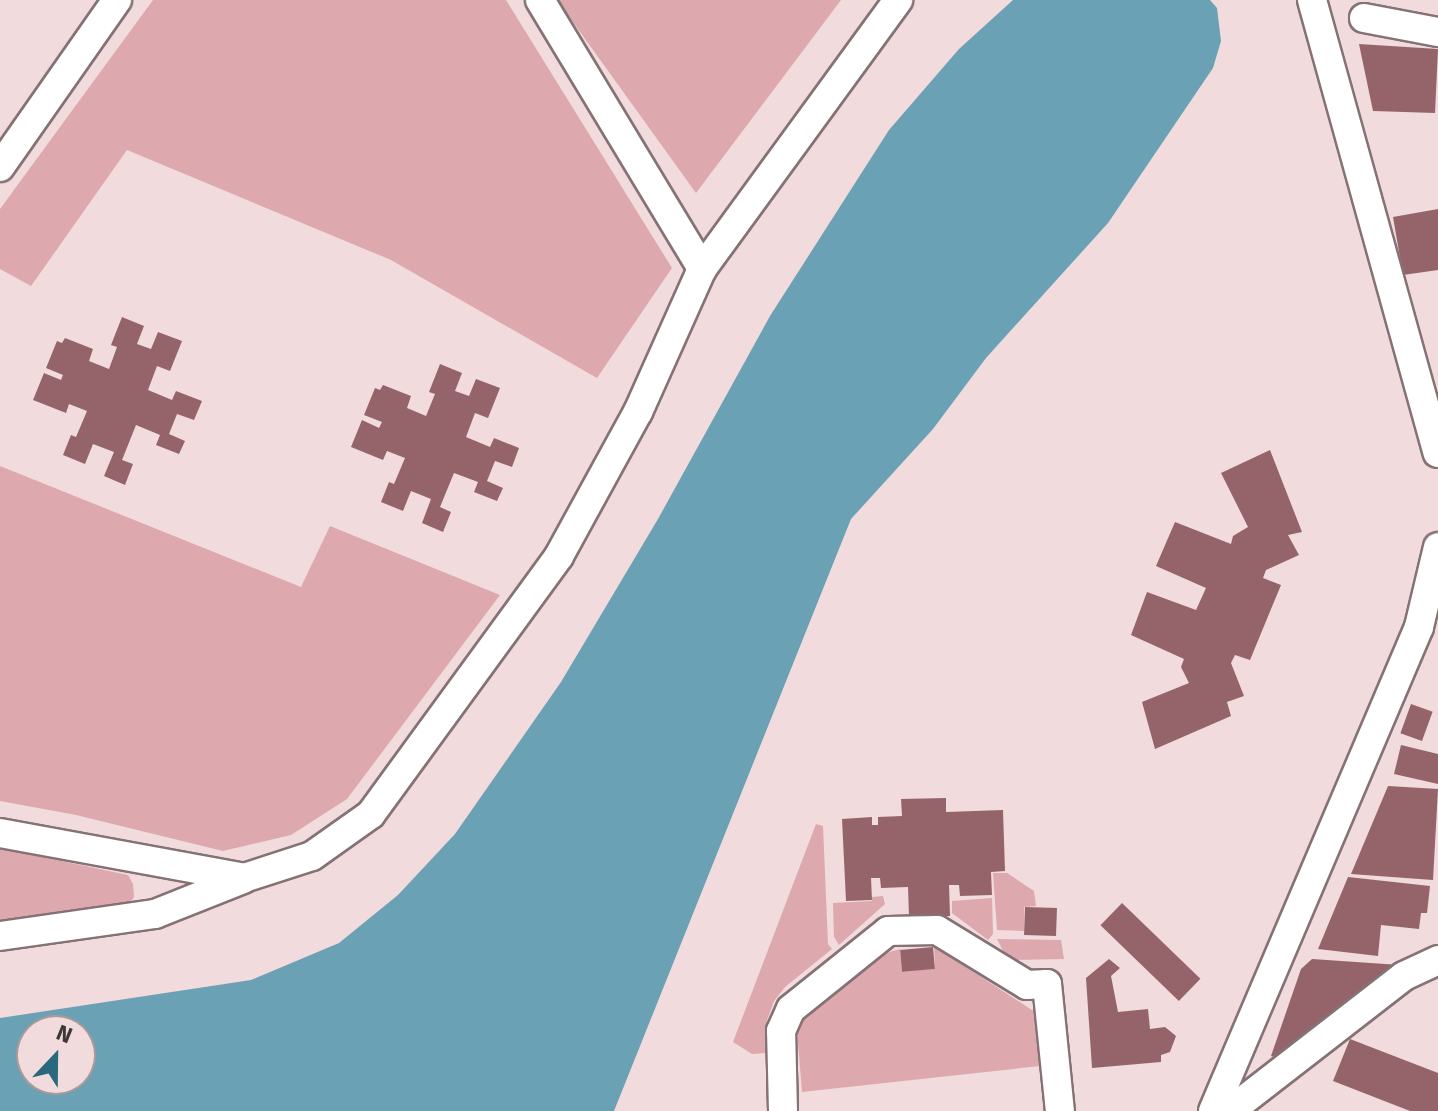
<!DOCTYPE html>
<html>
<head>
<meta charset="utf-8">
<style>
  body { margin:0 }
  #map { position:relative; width:1438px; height:1111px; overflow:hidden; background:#f1dbdd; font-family:"Fira Sans",sans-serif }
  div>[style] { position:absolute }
  .green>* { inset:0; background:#dda9af }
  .water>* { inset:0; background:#6ba1b4 }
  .building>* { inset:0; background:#95646a; transform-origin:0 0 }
  .roads { filter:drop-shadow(2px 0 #857274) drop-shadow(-2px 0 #857274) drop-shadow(0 2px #857274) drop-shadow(0 -2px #857274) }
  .minor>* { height:28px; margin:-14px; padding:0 14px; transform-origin:14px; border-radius:14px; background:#fff }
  span { translate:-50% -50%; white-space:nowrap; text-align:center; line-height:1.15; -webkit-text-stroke:8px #f1dbdd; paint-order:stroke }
  .north { position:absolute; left:16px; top:1015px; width:80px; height:80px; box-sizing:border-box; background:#f1dbdd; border:2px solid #aa999b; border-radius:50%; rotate:22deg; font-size:22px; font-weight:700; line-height:32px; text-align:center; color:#3f3738 }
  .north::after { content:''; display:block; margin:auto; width:28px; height:36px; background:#28697d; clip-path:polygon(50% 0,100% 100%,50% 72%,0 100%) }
</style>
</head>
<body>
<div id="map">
  <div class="green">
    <div style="clip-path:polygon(153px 0,506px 0,672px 268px,597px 378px,391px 260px,127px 150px,31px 286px,0 269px,0 209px)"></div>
    <div style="clip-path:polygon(557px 0,841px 0,696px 193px)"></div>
    <div style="clip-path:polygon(0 466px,301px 587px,330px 526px,500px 595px,347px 799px,291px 835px,223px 851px,76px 815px,0 801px)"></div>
    <div style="clip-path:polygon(816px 824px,823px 826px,828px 944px,832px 949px,785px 987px,774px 1001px,766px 1023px,765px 1053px,752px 1054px,733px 1042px)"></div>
    <div style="clip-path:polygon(0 848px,128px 875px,133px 884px,134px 897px,125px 910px,0 921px)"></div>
    <div style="clip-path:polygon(1007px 873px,1034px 891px,1036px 906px,1024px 907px,1024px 931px,997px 930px,993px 873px)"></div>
    <div style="clip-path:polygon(883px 896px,885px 904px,839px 945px,834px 937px,833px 903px,872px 901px,872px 897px)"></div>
    <div style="clip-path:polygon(992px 898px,993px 934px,988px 940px,952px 913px,952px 901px)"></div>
    <div style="clip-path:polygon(997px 939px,1061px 940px,1064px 959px,1015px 960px,1004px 953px)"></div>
    <div style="clip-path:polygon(934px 946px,1035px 1012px,1040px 1066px,802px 1092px,797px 1030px,810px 1011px,879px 955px,900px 949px,902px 971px,935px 969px)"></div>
  </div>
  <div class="water">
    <div style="clip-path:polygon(evenodd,1013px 0,1210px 0,1217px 8px,1221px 41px,1213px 68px,1108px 223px,986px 358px,933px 429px,851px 519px,614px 1111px,0 1111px,0 1018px,251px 980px,339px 943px,398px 895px,455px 834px,561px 682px,658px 519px,770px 316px,889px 130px,959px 49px,1013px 0,32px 1031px,80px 1031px,80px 1079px,32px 1079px,32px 1031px)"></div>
  </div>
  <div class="building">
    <div style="clip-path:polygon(1359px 44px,1438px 49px,1435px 113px,1373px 111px)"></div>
    <div style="clip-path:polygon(1438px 209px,1438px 270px,1403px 275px,1393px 217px)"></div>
    <div style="clip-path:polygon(122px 317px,144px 326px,137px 344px,151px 349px,158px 332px,182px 341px,170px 371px,157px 366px,148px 390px,172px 400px,176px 391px,202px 401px,194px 420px,177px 414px,169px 434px,185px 441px,179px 454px,156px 445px,160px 435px,136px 425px,122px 460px,133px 464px,125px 485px,104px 476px,114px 452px,93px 444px,85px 464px,63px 455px,71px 435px,76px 437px,87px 411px,69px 404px,66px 413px,33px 400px,44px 373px,61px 380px,63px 375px,46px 368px,57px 341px,62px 343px,65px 338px,93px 349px,89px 361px,109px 369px,117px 347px,111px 345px)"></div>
    <div style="clip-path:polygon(440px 364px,462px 373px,455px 391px,469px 396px,476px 379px,500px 388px,488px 418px,475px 413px,466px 437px,490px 447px,494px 438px,519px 448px,512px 467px,495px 461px,487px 481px,503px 488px,497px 501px,474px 492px,478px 482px,454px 473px,440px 507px,451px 512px,443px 532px,422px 523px,431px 499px,411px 491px,403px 511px,381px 502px,389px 482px,394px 484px,405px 458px,387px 451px,383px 460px,351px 447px,362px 420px,379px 428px,382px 422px,364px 415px,375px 388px,380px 390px,383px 385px,411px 396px,407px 408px,426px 416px,435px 394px,429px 392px)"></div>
    <div style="clip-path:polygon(1270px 450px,1302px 532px,1288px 535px,1299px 555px,1266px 570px,1263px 578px,1281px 585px,1250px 660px,1235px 655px,1231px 663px,1244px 696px,1227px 702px,1231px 716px,1155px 749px,1142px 702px,1189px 683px,1181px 667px,1184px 659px,1131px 635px,1147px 592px,1196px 610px,1206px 588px,1156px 566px,1175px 522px,1231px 544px,1233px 536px,1248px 527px,1221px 473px)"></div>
    <div style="left:1411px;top:704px;width:23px;height:31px;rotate:20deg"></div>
    <div style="clip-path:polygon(1401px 745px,1438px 754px,1438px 784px,1394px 774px)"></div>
    <div style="clip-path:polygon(1388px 786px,1438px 789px,1433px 880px,1351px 874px)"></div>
    <div style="clip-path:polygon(946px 798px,946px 812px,1003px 810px,1005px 871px,991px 872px,992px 895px,960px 896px,959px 885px,949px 885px,950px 916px,909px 917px,908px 887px,881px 888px,880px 878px,871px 878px,872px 900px,846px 901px,842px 819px,872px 817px,872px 825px,878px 825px,878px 817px,902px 816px,901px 799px)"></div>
    <div style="clip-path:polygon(1348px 877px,1430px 886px,1427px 913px,1421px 913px,1419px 929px,1381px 925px,1378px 956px,1318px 949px)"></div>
    <div style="left:1122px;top:903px;width:109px;height:31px;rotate:44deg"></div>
    <div style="left:1025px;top:907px;width:32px;height:28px;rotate:2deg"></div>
    <div style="left:933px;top:947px;width:22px;height:33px;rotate:85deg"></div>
    <div style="clip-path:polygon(1109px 959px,1120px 968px,1111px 976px,1118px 1012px,1148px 1009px,1150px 1029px,1165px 1027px,1176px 1036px,1170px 1052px,1161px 1055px,1161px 1062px,1092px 1068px,1086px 978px)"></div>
    <div style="clip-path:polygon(1312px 959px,1400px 965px,1285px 1060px,1271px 1056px,1301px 969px)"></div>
    <div style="clip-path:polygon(1350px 1039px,1438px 1073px,1438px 1111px,1410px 1111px,1333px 1081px)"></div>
  </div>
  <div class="roads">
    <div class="minor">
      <div style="left:540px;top:0;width:314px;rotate:58.9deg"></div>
      <div style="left:1312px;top:0;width:470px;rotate:74.5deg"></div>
      <div style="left:1364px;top:18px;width:75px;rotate:10.7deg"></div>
      <div style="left:0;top:167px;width:204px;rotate:-55deg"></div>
      <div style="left:0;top:833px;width:248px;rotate:10.4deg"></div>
      <div style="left:244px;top:878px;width:71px;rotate:-17.9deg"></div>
      <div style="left:312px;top:856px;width:72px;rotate:-35.4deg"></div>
      <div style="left:371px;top:814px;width:319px;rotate:-53.9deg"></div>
      <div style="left:559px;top:556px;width:164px;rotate:-61.3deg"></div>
      <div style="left:638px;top:412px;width:157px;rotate:-65.9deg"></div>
      <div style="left:702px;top:269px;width:333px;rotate:-53.9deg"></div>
      <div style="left:0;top:936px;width:157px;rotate:-8.1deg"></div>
      <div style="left:155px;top:914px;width:95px;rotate:-21.7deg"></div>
      <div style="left:783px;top:1111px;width:80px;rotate:-91.4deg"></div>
      <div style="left:781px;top:1031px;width:24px;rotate:-66deg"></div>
      <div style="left:791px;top:1009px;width:124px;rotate:-38.8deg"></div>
      <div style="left:888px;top:931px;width:49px;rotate:-1.2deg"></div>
      <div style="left:937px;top:930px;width:105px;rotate:31.4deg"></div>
      <div style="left:1027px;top:985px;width:20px;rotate:-3deg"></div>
      <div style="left:1047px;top:984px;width:128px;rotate:84.2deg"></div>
      <div style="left:1213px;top:1111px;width:526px;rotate:-66.94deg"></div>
      <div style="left:1419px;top:627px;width:82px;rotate:-76.6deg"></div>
      <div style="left:1230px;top:1111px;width:220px;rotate:-37.8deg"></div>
      <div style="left:1404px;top:976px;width:38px;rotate:-25deg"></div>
    </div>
  </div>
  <div class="north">N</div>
</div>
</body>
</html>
